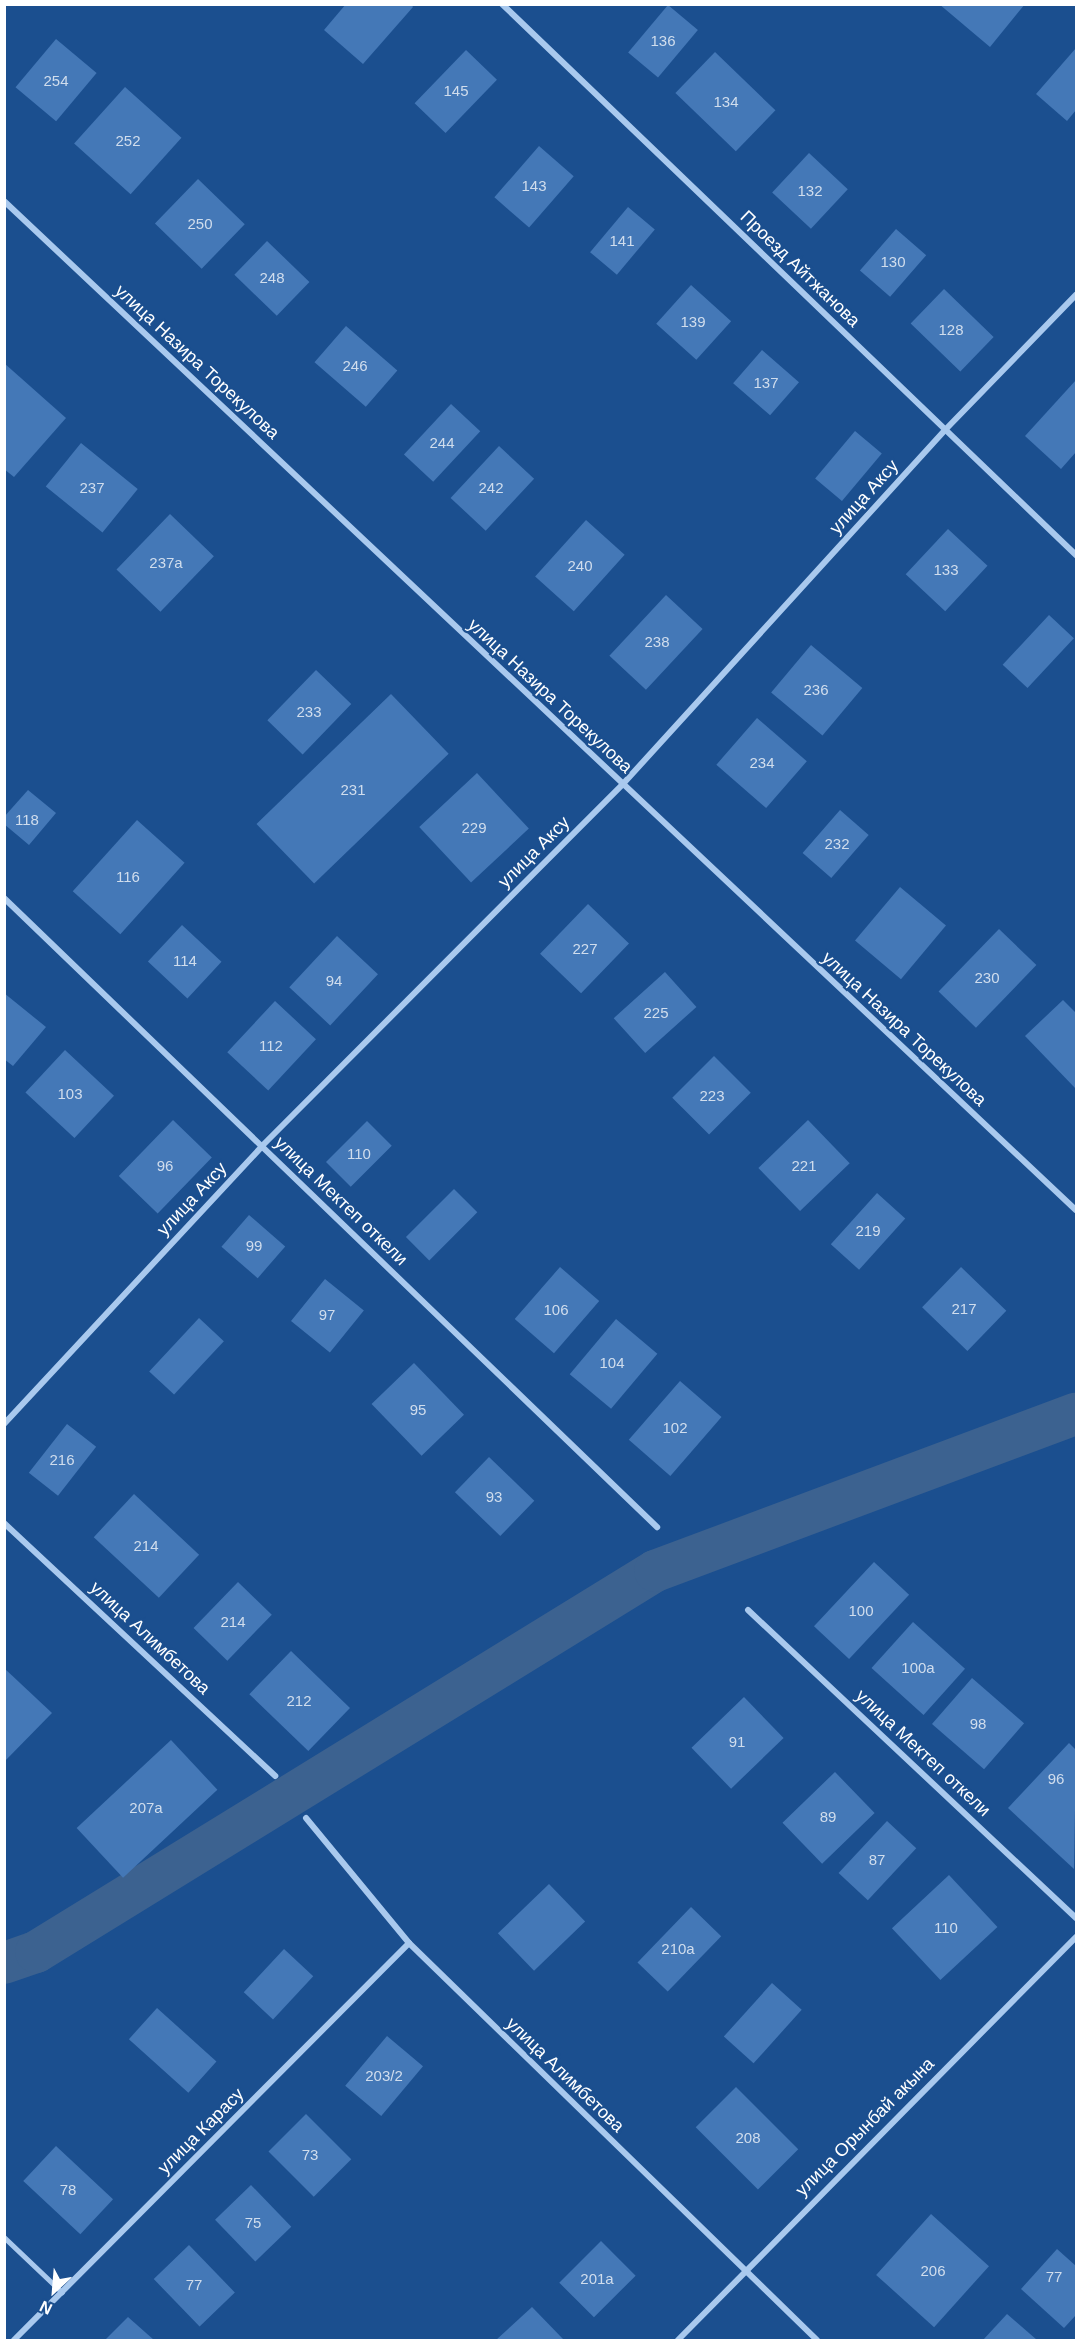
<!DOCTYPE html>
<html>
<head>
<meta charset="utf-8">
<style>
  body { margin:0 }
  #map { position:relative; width:1081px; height:2345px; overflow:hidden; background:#1b4f8f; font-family:Arial,sans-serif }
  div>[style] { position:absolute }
  .canal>* { height:42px; margin:-21px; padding:0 21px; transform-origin:21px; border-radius:21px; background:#3c6290 }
  .building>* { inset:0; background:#4478b7; transform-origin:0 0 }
  .service>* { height:4.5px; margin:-2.25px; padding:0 2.25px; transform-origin:2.25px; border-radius:2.25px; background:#a9c9ee }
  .minor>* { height:6px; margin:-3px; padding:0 3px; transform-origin:3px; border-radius:3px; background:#a9c9ee }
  span { translate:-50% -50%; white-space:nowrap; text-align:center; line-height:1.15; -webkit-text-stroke:4.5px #1b4f8f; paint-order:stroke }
  .number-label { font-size:15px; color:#d0dded }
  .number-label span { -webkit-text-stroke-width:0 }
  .street-label { font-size:18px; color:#fff }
  .frame { position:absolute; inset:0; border:6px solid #fff; pointer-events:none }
  .north { position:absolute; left:24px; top:2261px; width:60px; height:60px; -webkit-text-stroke:4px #1b4f8f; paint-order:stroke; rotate:206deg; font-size:16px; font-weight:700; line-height:24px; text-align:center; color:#fff }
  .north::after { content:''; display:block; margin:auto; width:21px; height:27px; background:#fff; clip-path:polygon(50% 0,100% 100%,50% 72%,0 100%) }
</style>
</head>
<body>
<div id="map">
  <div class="canal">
    <div style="left:4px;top:1963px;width:34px;rotate:-19deg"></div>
    <div style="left:36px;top:1952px;width:727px;rotate:-31.61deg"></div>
    <div style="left:655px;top:1571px;width:449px;rotate:-20.5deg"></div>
  </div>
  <div class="building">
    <div style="clip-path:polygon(346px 4px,411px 4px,413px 7px,363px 64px,324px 30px)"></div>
    <div style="clip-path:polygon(939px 4px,1025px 4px,990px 47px)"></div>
    <div style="left:668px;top:5px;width:39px;height:62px;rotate:40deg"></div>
    <div style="left:56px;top:39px;width:53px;height:63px;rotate:40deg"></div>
    <div style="clip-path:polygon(1076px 48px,1076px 110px,1067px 121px,1036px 94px)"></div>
    <div style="left:466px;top:50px;width:43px;height:74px;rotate:44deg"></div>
    <div style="left:715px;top:52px;width:84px;height:57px;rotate:44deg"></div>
    <div style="left:125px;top:87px;width:76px;height:76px;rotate:42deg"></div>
    <div style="left:539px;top:146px;width:46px;height:68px;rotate:41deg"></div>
    <div style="left:809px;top:153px;width:53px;height:54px;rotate:43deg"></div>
    <div style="left:198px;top:179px;width:65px;height:62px;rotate:44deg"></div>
    <div style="left:628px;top:207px;width:35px;height:59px;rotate:40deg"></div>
    <div style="left:896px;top:229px;width:40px;height:55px;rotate:41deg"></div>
    <div style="left:267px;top:241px;width:59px;height:47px;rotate:44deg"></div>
    <div style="left:691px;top:285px;width:54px;height:52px;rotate:42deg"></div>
    <div style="left:944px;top:289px;width:69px;height:48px;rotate:44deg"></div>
    <div style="left:346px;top:326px;width:68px;height:48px;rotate:41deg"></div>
    <div style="left:762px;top:350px;width:49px;height:44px;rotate:41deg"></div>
    <div style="clip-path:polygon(4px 363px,66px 418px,14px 477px,4px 469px)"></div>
    <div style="clip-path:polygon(1076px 380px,1076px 452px,1061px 469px,1025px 436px)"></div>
    <div style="left:451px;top:404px;width:40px;height:69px;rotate:43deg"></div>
    <div style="left:855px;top:431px;width:35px;height:62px;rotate:40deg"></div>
    <div style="left:81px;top:443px;width:73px;height:56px;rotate:39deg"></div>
    <div style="left:499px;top:446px;width:48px;height:71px;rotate:43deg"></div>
    <div style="left:170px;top:514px;width:61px;height:77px;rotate:44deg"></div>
    <div style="left:586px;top:520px;width:52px;height:76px;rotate:42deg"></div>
    <div style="left:948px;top:529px;width:54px;height:62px;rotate:43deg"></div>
    <div style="left:666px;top:595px;width:50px;height:83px;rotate:43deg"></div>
    <div style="left:1049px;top:615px;width:34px;height:68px;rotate:43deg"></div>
    <div style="left:811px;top:645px;width:67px;height:62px;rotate:40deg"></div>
    <div style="left:316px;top:670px;width:49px;height:70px;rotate:44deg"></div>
    <div style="left:391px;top:694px;width:83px;height:187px;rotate:46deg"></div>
    <div style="left:757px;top:718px;width:66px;height:62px;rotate:41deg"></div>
    <div style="left:477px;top:773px;width:76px;height:79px;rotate:47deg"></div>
    <div style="clip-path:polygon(28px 790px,56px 813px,29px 845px,4px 824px,4px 817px)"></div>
    <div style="left:840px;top:810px;width:38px;height:57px;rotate:41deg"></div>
    <div style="left:137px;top:820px;width:64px;height:96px;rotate:42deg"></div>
    <div style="left:900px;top:887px;width:60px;height:70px;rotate:40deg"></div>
    <div style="left:588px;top:904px;width:57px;height:69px;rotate:44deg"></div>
    <div style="left:182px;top:925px;width:54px;height:50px;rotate:43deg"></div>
    <div style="left:999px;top:929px;width:52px;height:87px;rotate:44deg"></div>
    <div style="left:337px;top:936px;width:56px;height:70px;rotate:43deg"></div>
    <div style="left:665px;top:972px;width:47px;height:69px;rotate:48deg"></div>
    <div style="clip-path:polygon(4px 993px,46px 1027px,13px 1066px,4px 1059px)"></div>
    <div style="clip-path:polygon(1063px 1000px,1076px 1013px,1076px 1089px,1025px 1036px)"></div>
    <div style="left:275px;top:1001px;width:56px;height:70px;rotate:43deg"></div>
    <div style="left:65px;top:1050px;width:67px;height:58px;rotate:43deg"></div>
    <div style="left:714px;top:1056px;width:52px;height:59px;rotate:45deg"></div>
    <div style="left:173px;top:1120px;width:54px;height:78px;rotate:44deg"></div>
    <div style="left:808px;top:1120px;width:60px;height:69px;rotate:46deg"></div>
    <div style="left:367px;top:1121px;width:35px;height:58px;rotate:45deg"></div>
    <div style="left:454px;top:1189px;width:33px;height:68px;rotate:45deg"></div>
    <div style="left:877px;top:1193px;width:38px;height:69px;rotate:42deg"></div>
    <div style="left:249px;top:1215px;width:48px;height:42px;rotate:41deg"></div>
    <div style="left:560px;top:1267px;width:52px;height:69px;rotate:41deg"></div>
    <div style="left:961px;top:1267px;width:63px;height:56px;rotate:44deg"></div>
    <div style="left:325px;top:1279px;width:50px;height:54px;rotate:39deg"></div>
    <div style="left:199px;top:1318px;width:34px;height:73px;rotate:43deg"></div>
    <div style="left:616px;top:1319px;width:54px;height:72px;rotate:40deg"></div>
    <div style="left:414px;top:1363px;width:72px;height:59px;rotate:46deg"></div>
    <div style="left:680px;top:1381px;width:55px;height:78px;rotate:41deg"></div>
    <div style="left:67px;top:1424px;width:37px;height:62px;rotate:38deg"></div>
    <div style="left:489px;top:1457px;width:63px;height:49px;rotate:44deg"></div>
    <div style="left:134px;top:1494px;width:89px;height:59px;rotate:43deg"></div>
    <div style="left:874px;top:1562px;width:48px;height:88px;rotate:43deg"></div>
    <div style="left:238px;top:1582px;width:47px;height:64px;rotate:44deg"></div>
    <div style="left:913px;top:1622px;width:70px;height:62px;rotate:42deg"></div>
    <div style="left:291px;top:1651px;width:82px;height:60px;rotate:44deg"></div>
    <div style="clip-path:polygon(4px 1668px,52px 1713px,4px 1762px)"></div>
    <div style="left:972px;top:1678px;width:69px;height:61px;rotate:41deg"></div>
    <div style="left:744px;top:1697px;width:57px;height:73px;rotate:46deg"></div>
    <div style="left:171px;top:1740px;width:68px;height:129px;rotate:47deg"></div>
    <div style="clip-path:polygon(1069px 1743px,1076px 1750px,1074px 1869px,1008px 1808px)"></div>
    <div style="left:835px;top:1772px;width:57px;height:73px;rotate:46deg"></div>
    <div style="left:887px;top:1821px;width:40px;height:71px;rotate:43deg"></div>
    <div style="left:949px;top:1875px;width:71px;height:78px;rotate:47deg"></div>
    <div style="left:549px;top:1884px;width:52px;height:71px;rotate:46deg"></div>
    <div style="left:691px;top:1907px;width:42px;height:77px;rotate:44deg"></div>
    <div style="left:284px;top:1949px;width:40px;height:59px;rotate:43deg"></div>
    <div style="left:772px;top:1983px;width:40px;height:72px;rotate:42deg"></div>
    <div style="left:157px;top:2008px;width:80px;height:42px;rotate:42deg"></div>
    <div style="left:387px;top:2036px;width:47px;height:65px;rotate:40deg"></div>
    <div style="left:736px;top:2087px;width:88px;height:57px;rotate:45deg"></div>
    <div style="left:306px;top:2114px;width:64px;height:53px;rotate:45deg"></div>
    <div style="left:56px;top:2146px;width:78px;height:48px;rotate:43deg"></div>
    <div style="left:251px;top:2185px;width:58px;height:50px;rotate:46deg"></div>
    <div style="left:931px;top:2214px;width:78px;height:82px;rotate:42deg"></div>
    <div style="left:601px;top:2241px;width:49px;height:59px;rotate:45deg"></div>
    <div style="left:189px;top:2245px;width:66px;height:49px;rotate:46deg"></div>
    <div style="clip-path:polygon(1057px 2249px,1076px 2266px,1076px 2315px,1064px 2328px,1021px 2289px)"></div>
    <div style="clip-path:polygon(532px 2307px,564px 2340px,496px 2340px)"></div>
    <div style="clip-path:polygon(1007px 2314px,1037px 2340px,983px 2340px)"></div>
    <div style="clip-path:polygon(128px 2317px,154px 2340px,105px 2340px)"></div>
  </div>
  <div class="service">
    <div style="left:4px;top:2237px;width:80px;rotate:43.5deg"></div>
  </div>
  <div class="minor">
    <div style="left:502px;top:4px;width:796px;rotate:43.83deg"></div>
    <div style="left:4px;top:201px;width:1472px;rotate:43.27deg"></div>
    <div style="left:4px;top:898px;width:907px;rotate:43.93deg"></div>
    <div style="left:4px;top:1424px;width:379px;rotate:-47.1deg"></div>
    <div style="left:262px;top:1146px;width:510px;rotate:-45.08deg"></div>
    <div style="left:622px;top:785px;width:481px;rotate:-47.7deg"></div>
    <div style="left:946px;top:429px;width:187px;rotate:-45.9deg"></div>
    <div style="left:4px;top:1523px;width:371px;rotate:43deg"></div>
    <div style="left:748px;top:1610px;width:450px;rotate:43.2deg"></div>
    <div style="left:306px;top:1818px;width:162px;rotate:50.5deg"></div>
    <div style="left:409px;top:1943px;width:569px;rotate:44.22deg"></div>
    <div style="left:14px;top:2340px;width:560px;rotate:-45.14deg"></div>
    <div style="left:678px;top:2340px;width:566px;rotate:-45.36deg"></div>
  </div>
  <div class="number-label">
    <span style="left:663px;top:41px">136</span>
    <span style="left:56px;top:81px">254</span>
    <span style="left:456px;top:91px">145</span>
    <span style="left:726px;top:102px">134</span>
    <span style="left:128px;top:141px">252</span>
    <span style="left:534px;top:186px">143</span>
    <span style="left:810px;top:191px">132</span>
    <span style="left:200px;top:224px">250</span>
    <span style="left:622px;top:241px">141</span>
    <span style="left:893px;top:262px">130</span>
    <span style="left:272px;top:278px">248</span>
    <span style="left:693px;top:322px">139</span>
    <span style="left:951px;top:330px">128</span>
    <span style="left:355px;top:366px">246</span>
    <span style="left:766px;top:383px">137</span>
    <span style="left:442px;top:443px">244</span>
    <span style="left:92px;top:488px">237</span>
    <span style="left:491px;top:488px">242</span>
    <span style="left:166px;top:563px">237а</span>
    <span style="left:580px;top:566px">240</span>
    <span style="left:946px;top:570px">133</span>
    <span style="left:657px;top:642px">238</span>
    <span style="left:816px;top:690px">236</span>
    <span style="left:309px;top:712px">233</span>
    <span style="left:762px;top:763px">234</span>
    <span style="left:353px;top:790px">231</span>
    <span style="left:27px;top:820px">118</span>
    <span style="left:474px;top:828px">229</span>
    <span style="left:837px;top:844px">232</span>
    <span style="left:128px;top:877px">116</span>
    <span style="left:585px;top:949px">227</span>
    <span style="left:185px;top:961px">114</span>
    <span style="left:987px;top:978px">230</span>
    <span style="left:334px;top:981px">94</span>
    <span style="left:656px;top:1013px">225</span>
    <span style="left:271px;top:1046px">112</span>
    <span style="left:70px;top:1094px">103</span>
    <span style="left:712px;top:1096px">223</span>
    <span style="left:359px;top:1154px">110</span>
    <span style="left:165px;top:1166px">96</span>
    <span style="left:804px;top:1166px">221</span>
    <span style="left:868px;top:1231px">219</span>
    <span style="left:254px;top:1246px">99</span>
    <span style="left:964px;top:1309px">217</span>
    <span style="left:556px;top:1310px">106</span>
    <span style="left:327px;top:1315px">97</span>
    <span style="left:612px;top:1363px">104</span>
    <span style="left:418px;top:1410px">95</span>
    <span style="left:675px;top:1428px">102</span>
    <span style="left:62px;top:1460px">216</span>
    <span style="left:494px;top:1497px">93</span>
    <span style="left:146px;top:1546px">214</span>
    <span style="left:861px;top:1611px">100</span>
    <span style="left:233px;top:1622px">214</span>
    <span style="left:918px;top:1668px">100а</span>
    <span style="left:299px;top:1701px">212</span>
    <span style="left:978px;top:1724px">98</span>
    <span style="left:737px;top:1742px">91</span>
    <span style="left:1056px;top:1779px">96</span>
    <span style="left:146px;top:1808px">207а</span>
    <span style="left:828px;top:1817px">89</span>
    <span style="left:877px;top:1860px">87</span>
    <span style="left:946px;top:1928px">110</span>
    <span style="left:678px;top:1949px">210а</span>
    <span style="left:384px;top:2076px">203/2</span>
    <span style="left:748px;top:2138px">208</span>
    <span style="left:310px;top:2155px">73</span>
    <span style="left:68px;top:2190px">78</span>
    <span style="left:253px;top:2223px">75</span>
    <span style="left:933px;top:2271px">206</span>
    <span style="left:1054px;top:2277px">77</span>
    <span style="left:597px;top:2279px">201а</span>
    <span style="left:194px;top:2285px">77</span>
  </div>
  <div class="street-label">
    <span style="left:800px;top:269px;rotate:44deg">Проезд Айтжанова</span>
    <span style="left:197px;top:362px;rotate:43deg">улица Назира Торекулова</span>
    <span style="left:864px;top:497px;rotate:-48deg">улица Аксу</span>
    <span style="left:550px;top:696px;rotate:43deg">улица Назира Торекулова</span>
    <span style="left:534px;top:852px;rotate:-45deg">улица Аксу</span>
    <span style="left:904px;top:1029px;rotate:43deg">улица Назира Торекулова</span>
    <span style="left:192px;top:1199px;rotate:-47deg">улица Аксу</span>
    <span style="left:341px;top:1201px;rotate:44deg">улица Мектеп откели</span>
    <span style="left:150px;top:1638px;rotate:43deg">улица Алимбетова</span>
    <span style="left:923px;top:1753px;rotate:43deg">улица Мектеп откели</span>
    <span style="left:565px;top:2075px;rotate:44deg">улица Алимбетова</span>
    <span style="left:865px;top:2127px;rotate:-45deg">улица Орынбай акына</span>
    <span style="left:201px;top:2131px;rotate:-45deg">улица Карасу</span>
  </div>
  <div class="frame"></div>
  <div class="north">N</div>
</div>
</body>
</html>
